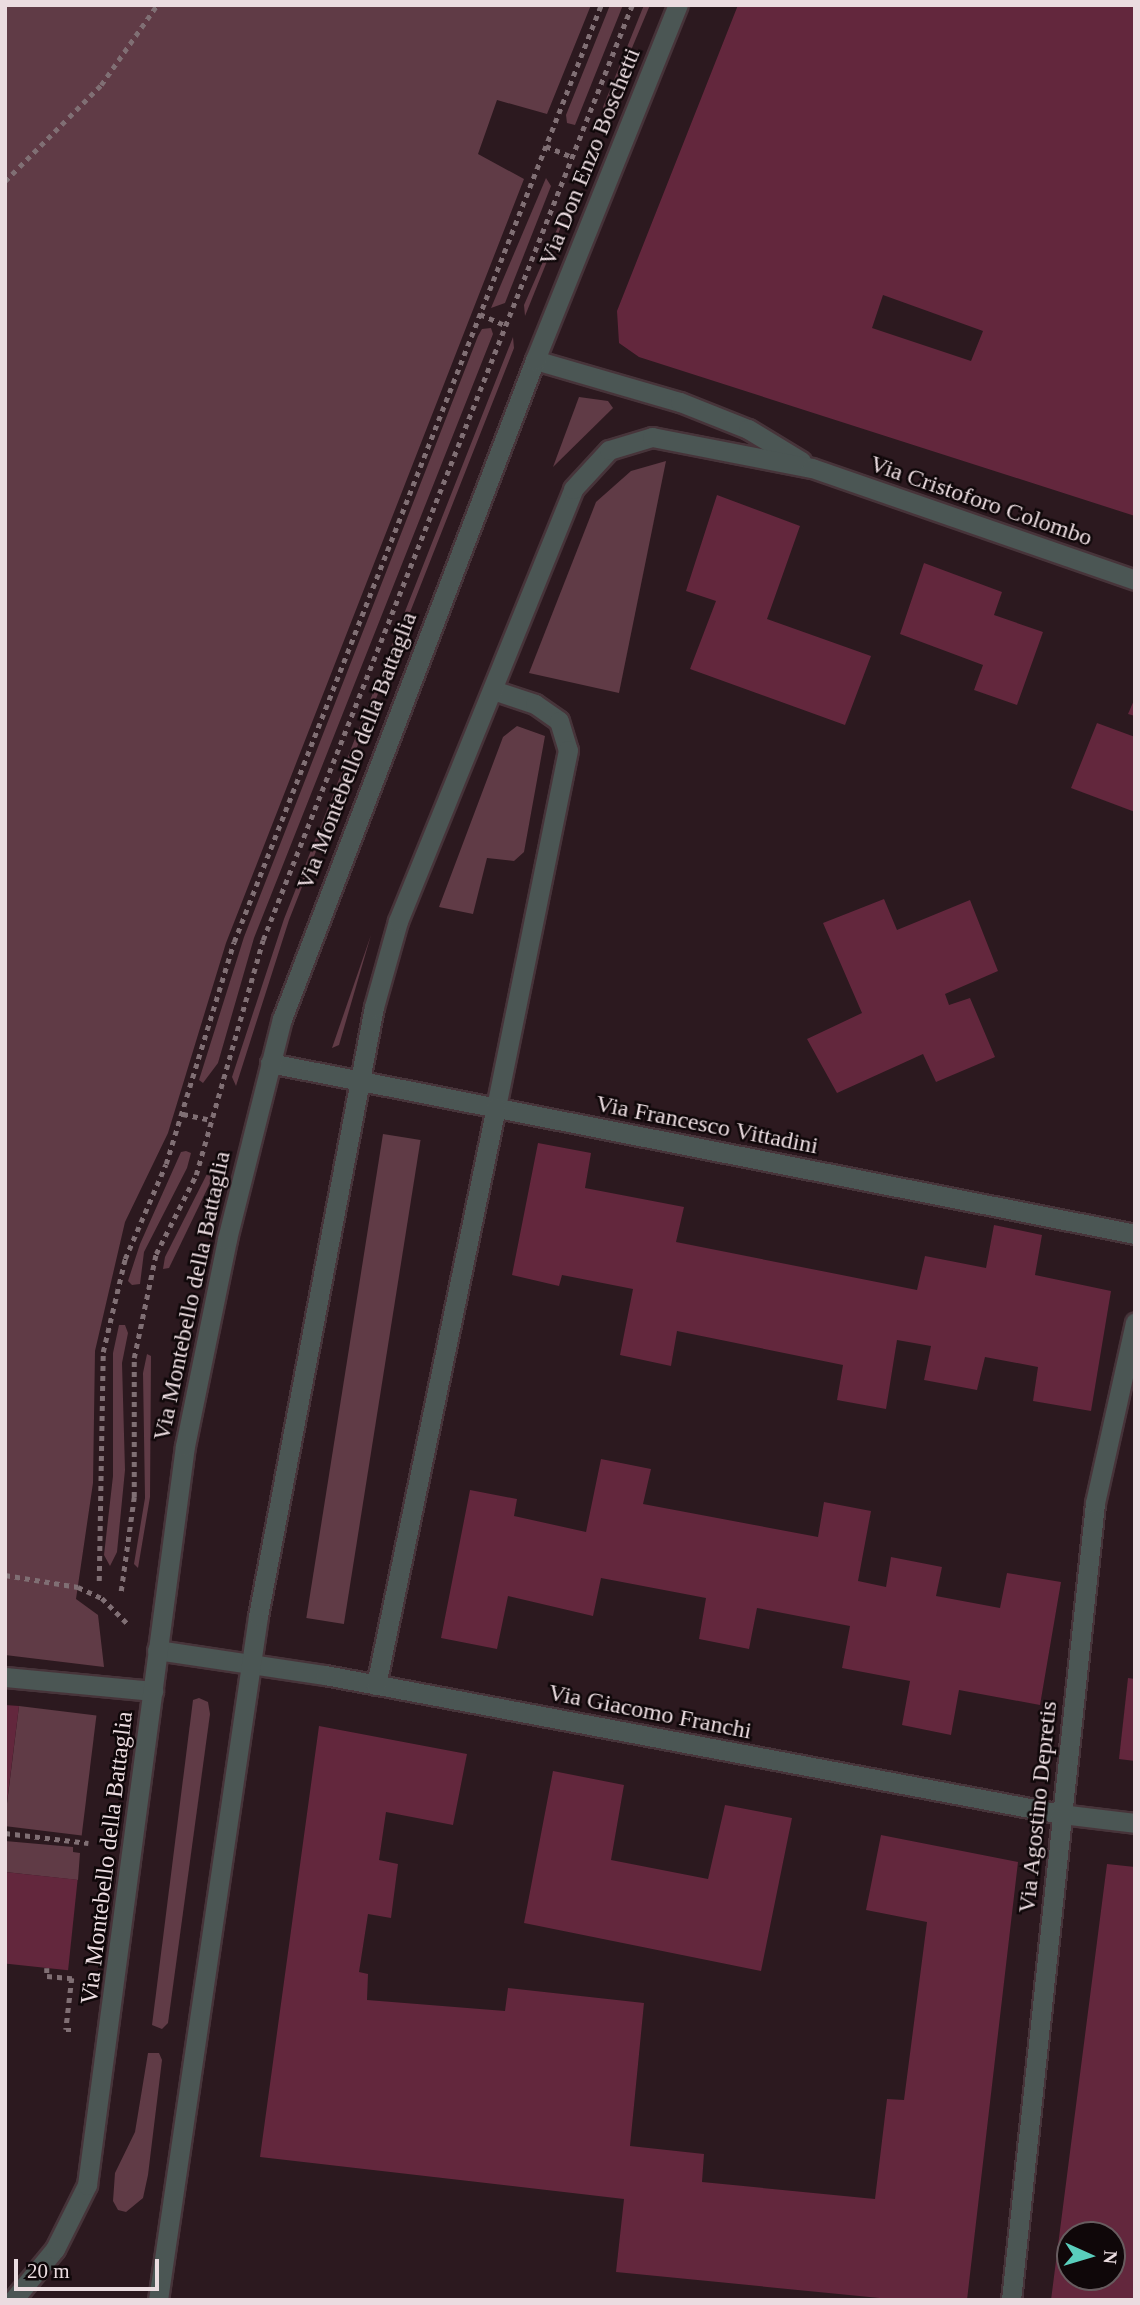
<!DOCTYPE html>
<html>
<head>
<meta charset="utf-8">
<style>
  body { margin:0 }
  #map { position:relative; width:1140px; height:2305px; overflow:hidden; background:#2c191f; font-family:Georgia,serif }
  div>[style] { position:absolute }
  .green>* { inset:0; background:#603b46; transform-origin:0 0 }
  .building>* { inset:0; background:#63273d; transform-origin:0 0 }
  .path>* { height:4.5px; margin-top:-2.25px; transform-origin:0; background:repeating-linear-gradient(90deg,#806f74 0 5px,transparent 0 10px) }
  .roads { filter:drop-shadow(2px 0 #47343a) drop-shadow(-2px 0 #47343a) drop-shadow(0 2px #47343a) drop-shadow(0 -2px #47343a) }
  .service>* { height:19px; margin:-9.5px; padding:0 9.5px; transform-origin:9.5px; border-radius:9.5px; background:#4b5654 }
  .minor>* { height:19px; margin:-9.5px; padding:0 9.5px; transform-origin:9.5px; border-radius:9.5px; background:#4b5654 }
  span { translate:-50% -50%; white-space:nowrap; text-align:center; line-height:1.15; -webkit-text-stroke:5px #0f0709; paint-order:stroke }
  .street-label { font-size:24px; color:#ebdce0 }
  .frame { position:absolute; inset:0; border:7px solid #ebdce0; pointer-events:none }
  .north { position:absolute; left:1056px; top:2221px; width:70px; height:70px; box-sizing:border-box; background:#0f0709; border:2px solid #675c5f; border-radius:50%; rotate:94deg; font-size:19px; font-weight:700; line-height:28px; text-align:center; color:#ebdce0 }
  .north::after { content:''; display:block; margin:auto; width:24px; height:32px; background:#5acebd; clip-path:polygon(50% 0,100% 100%,50% 72%,0 100%) }
  .scale { position:absolute; left:14px; top:2259px; width:145px; height:32px; box-sizing:border-box; border:4px solid #ebdce0; border-top:0; padding-left:9px; font-size:21px; line-height:24px; white-space:nowrap; color:#ebdce0; -webkit-text-stroke:5px #0f0709; paint-order:stroke }
</style>
</head>
<body>
<div id="map">
  <div class="green">
    <div style="clip-path:polygon(5px 5px,591px 5px,547px 114px,497px 100px,478px 154px,524px 179px,226px 943px,168px 1133px,125px 1222px,95px 1351px,93px 1483px,76px 1599px,98px 1615px,104px 1667px,5px 1655px)"></div>
    <div style="clip-path:polygon(610px 5px,623px 5px,575px 125px,567px 123px,566px 115px)"></div>
    <div style="clip-path:polygon(644px 5px,650px 5px,603px 117px,603px 107px)"></div>
    <div style="clip-path:polygon(546px 178px,551px 186px,505px 303px,491px 308px)"></div>
    <div style="clip-path:polygon(562px 218px,562px 224px,525px 316px,524px 305px)"></div>
    <div style="clip-path:polygon(491px 328px,493px 334px,254px 938px,218px 1063px,203px 1083px,199px 1080px,244px 937px,478px 336px,482px 329px)"></div>
    <div style="clip-path:polygon(513px 337px,514px 348px,289px 920px,236px 1086px,232px 1077px,284px 919px)"></div>
    <div style="clip-path:polygon(579px 397px,608px 401px,613px 408px,553px 467px)"></div>
    <div style="clip-path:polygon(666px 461px,619px 693px,529px 673px,596px 502px,631px 471px)"></div>
    <div style="clip-path:polygon(517px 726px,545px 736px,524px 852px,514px 861px,487px 858px,473px 914px,439px 907px,503px 737px)"></div>
    <div style="clip-path:polygon(371px 935px,339px 1045px,332px 1048px)"></div>
    <div style="left:383px;top:1134px;width:38px;height:490px;rotate:9deg"></div>
    <div style="clip-path:polygon(186px 1151px,191px 1153px,187px 1168px,144px 1252px,140px 1284px,132px 1285px,128px 1281px,140px 1244px,181px 1152px)"></div>
    <div style="clip-path:polygon(211px 1166px,215px 1168px,212px 1179px,169px 1268px,163px 1269px,165px 1257px)"></div>
    <div style="clip-path:polygon(119px 1325px,125px 1325px,128px 1333px,122px 1363px,125px 1470px,117px 1552px,110px 1566px,104px 1555px,113px 1476px,113px 1353px)"></div>
    <div style="clip-path:polygon(147px 1354px,151px 1356px,150px 1497px,138px 1568px,134px 1564px,145px 1498px,143px 1373px)"></div>
    <div style="clip-path:polygon(199px 1698px,208px 1702px,210px 1714px,168px 2023px,162px 2029px,152px 2025px,193px 1700px)"></div>
    <div style="left:19px;top:1706px;width:78px;height:121px;rotate:7deg"></div>
    <div style="clip-path:polygon(5px 1841px,73px 1847px,73px 1852px,80px 1853px,78px 1880px,5px 1872px)"></div>
    <div style="clip-path:polygon(148px 2053px,159px 2053px,162px 2060px,148px 2175px,143px 2198px,126px 2212px,118px 2210px,113px 2201px,115px 2173px,135px 2132px)"></div>
  </div>
  <div class="building">
    <div style="clip-path:polygon(evenodd,738px 5px,1135px 5px,1135px 516px,639px 357px,619px 343px,617px 311px,738px 5px,883px 295px,983px 331px,971px 361px,872px 328px,883px 295px)"></div>
    <div style="clip-path:polygon(717px 495px,800px 526px,767px 619px,871px 656px,845px 725px,690px 669px,716px 601px,686px 591px)"></div>
    <div style="clip-path:polygon(924px 563px,1002px 592px,994px 615px,1043px 632px,1017px 705px,974px 690px,983px 665px,900px 634px)"></div>
    <div style="clip-path:polygon(1135px 698px,1135px 716px,1128px 714px)"></div>
    <div style="clip-path:polygon(1097px 723px,1135px 737px,1135px 812px,1071px 788px)"></div>
    <div style="clip-path:polygon(884px 899px,897px 930px,970px 900px,998px 971px,945px 994px,949px 1005px,970px 998px,995px 1057px,936px 1082px,923px 1054px,837px 1093px,807px 1039px,862px 1013px,823px 923px)"></div>
    <div style="clip-path:polygon(538px 1143px,591px 1153px,585px 1188px,684px 1207px,676px 1242px,917px 1290px,925px 1256px,986px 1268px,994px 1225px,1042px 1235px,1035px 1275px,1111px 1291px,1091px 1411px,1033px 1401px,1038px 1367px,985px 1357px,977px 1390px,924px 1380px,931px 1346px,897px 1340px,886px 1409px,837px 1400px,843px 1365px,677px 1331px,671px 1366px,620px 1355px,633px 1289px,562px 1275px,559px 1286px,512px 1275px)"></div>
    <div style="clip-path:polygon(601px 1459px,651px 1469px,643px 1504px,818px 1537px,824px 1502px,871px 1511px,858px 1581px,886px 1587px,891px 1557px,942px 1567px,936px 1596px,1000px 1608px,1007px 1573px,1061px 1582px,1040px 1705px,959px 1690px,951px 1735px,902px 1725px,910px 1681px,842px 1668px,850px 1626px,757px 1608px,749px 1649px,699px 1639px,706px 1598px,601px 1578px,593px 1616px,508px 1596px,497px 1649px,441px 1638px,470px 1490px,517px 1499px,514px 1516px,586px 1532px)"></div>
    <div style="clip-path:polygon(1128px 1678px,1135px 1679px,1135px 1761px,1119px 1759px)"></div>
    <div style="clip-path:polygon(5px 1705px,19px 1706px,7px 1802px,5px 1802px)"></div>
    <div style="clip-path:polygon(319px 1726px,467px 1754px,453px 1825px,386px 1812px,379px 1860px,398px 1864px,391px 1918px,368px 1914px,359px 1972px,368px 1974px,367px 2000px,505px 2011px,508px 1988px,644px 2003px,630px 2146px,704px 2154px,702px 2182px,875px 2199px,887px 2099px,904px 2100px,927px 1922px,866px 1910px,881px 1835px,1018px 1862px,967px 2300px,900px 2300px,616px 2272px,624px 2199px,260px 2157px)"></div>
    <div style="clip-path:polygon(553px 1771px,624px 1785px,611px 1860px,708px 1879px,725px 1805px,792px 1818px,761px 1971px,524px 1923px)"></div>
    <div style="clip-path:polygon(evenodd,1107px 1864px,1135px 1867px,1135px 2300px,1051px 2300px,1107px 1864px,1070px 2235px,1112px 2235px,1112px 2277px,1070px 2277px,1070px 2235px)"></div>
    <div style="left:5px;top:1872px;width:73px;height:91px;rotate:6deg"></div>
  </div>
  <div class="path">
    <div style="left:546px;top:146px;width:28px;rotate:23deg"></div>
    <div style="left:5px;top:181px;width:136px;rotate:-45deg"></div>
    <div style="left:101px;top:85px;width:98px;rotate:-55deg"></div>
    <div style="left:480px;top:314px;width:27px;rotate:24deg"></div>
    <div style="left:183px;top:1114px;width:30px;rotate:12deg"></div>
    <div style="left:5px;top:1575px;width:74px;rotate:9.3deg"></div>
    <div style="left:78px;top:1587px;width:26px;rotate:25deg"></div>
    <div style="left:102px;top:1598px;width:35px;rotate:45deg"></div>
    <div style="left:99px;top:1581px;width:229px;rotate:-89deg"></div>
    <div style="left:103px;top:1352px;width:96px;rotate:-76.7deg"></div>
    <div style="left:125px;top:1259px;width:103px;rotate:-66.7deg"></div>
    <div style="left:166px;top:1164px;width:232px;rotate:-73deg"></div>
    <div style="left:234px;top:942px;width:1006px;rotate:-68.61deg"></div>
    <div style="left:121px;top:1591px;width:95px;rotate:-82.1deg"></div>
    <div style="left:134px;top:1497px;width:139px;rotate:-90deg"></div>
    <div style="left:134px;top:1358px;width:106px;rotate:-78.1deg"></div>
    <div style="left:156px;top:1254px;width:89px;rotate:-63.1deg"></div>
    <div style="left:196px;top:1175px;width:244px;rotate:-74.1deg"></div>
    <div style="left:263px;top:940px;width:1005px;rotate:-68.46deg"></div>
    <div style="left:5px;top:1833px;width:84px;rotate:6.9deg"></div>
    <div style="left:47px;top:1968px;width:8px;rotate:90deg"></div>
    <div style="left:47px;top:1976px;width:25px;rotate:5deg"></div>
    <div style="left:72px;top:1978px;width:52px;rotate:96.6deg"></div>
    <div style="left:66px;top:2030px;width:9px"></div>
  </div>
  <div class="roads">
    <div class="service">
      <div style="left:493px;top:690px;width:44px;rotate:18.4deg"></div>
      <div style="left:535px;top:704px;width:29px;rotate:35deg"></div>
      <div style="left:559px;top:721px;width:30px;rotate:73deg"></div>
      <div style="left:568px;top:750px;width:364px;rotate:101.4deg"></div>
      <div style="left:5px;top:1677px;width:149px;rotate:5.4deg"></div>
    </div>
    <div class="minor">
      <div style="left:535px;top:360px;width:151px;rotate:16.2deg"></div>
      <div style="left:680px;top:402px;width:73px;rotate:21.7deg"></div>
      <div style="left:748px;top:429px;width:62px;rotate:31.1deg"></div>
      <div style="left:270px;top:1063px;width:882px;rotate:11.18deg"></div>
      <div style="left:157px;top:1650px;width:170px;rotate:8.5deg"></div>
      <div style="left:325px;top:1675px;width:749px;rotate:10.69deg"></div>
      <div style="left:1061px;top:1814px;width:75px;rotate:6.9deg"></div>
      <div style="left:376px;top:1685px;width:590px;rotate:-78.27deg"></div>
      <div style="left:13px;top:2300px;width:66px;rotate:-50.5deg"></div>
      <div style="left:55px;top:2249px;width:72px;rotate:-63.4deg"></div>
      <div style="left:87px;top:2185px;width:745px;rotate:-82.45deg"></div>
      <div style="left:185px;top:1446px;width:211px;rotate:-78.5deg"></div>
      <div style="left:227px;top:1239px;width:227px;rotate:-76deg"></div>
      <div style="left:282px;top:1019px;width:706px;rotate:-69deg"></div>
      <div style="left:535px;top:360px;width:383px;rotate:-68.1deg"></div>
      <div style="left:158px;top:2300px;width:691px;rotate:-81.68deg"></div>
      <div style="left:258px;top:1616px;width:620px;rotate:-79.22deg"></div>
      <div style="left:374px;top:1007px;width:89px;rotate:-74.4deg"></div>
      <div style="left:398px;top:921px;width:466px;rotate:-67.9deg"></div>
      <div style="left:573px;top:489px;width:53px;rotate:-47.3deg"></div>
      <div style="left:609px;top:450px;width:45px;rotate:-16.8deg"></div>
      <div style="left:652px;top:437px;width:163px;rotate:11deg"></div>
      <div style="left:812px;top:468px;width:342px;rotate:19.1deg"></div>
      <div style="left:1011px;top:2300px;width:801px;rotate:-83.98deg"></div>
      <div style="left:1095px;top:1503px;width:185px;rotate:-77.5deg"></div>
    </div>
  </div>
  <div class="street-label">
    <span style="left:590px;top:157px;rotate:-68deg">Via Don Enzo Boschetti</span>
    <span style="left:981px;top:501px;rotate:19deg">Via Cristoforo Colombo</span>
    <span style="left:357px;top:751px;rotate:-69deg">Via Montebello della Battaglia</span>
    <span style="left:707px;top:1125px;rotate:11deg">Via Francesco Vittadini</span>
    <span style="left:192px;top:1296px;rotate:-78deg">Via Montebello della Battaglia</span>
    <span style="left:650px;top:1712px;rotate:11deg">Via Giacomo Franchi</span>
    <span style="left:1038px;top:1807px;rotate:-84deg">Via Agostino Depretis</span>
    <span style="left:107px;top:1858px;rotate:-83deg">Via Montebello della Battaglia</span>
  </div>
  <div class="frame"></div>
  <div class="north">N</div>
  <div class="scale">20 m</div>
</div>
</body>
</html>
